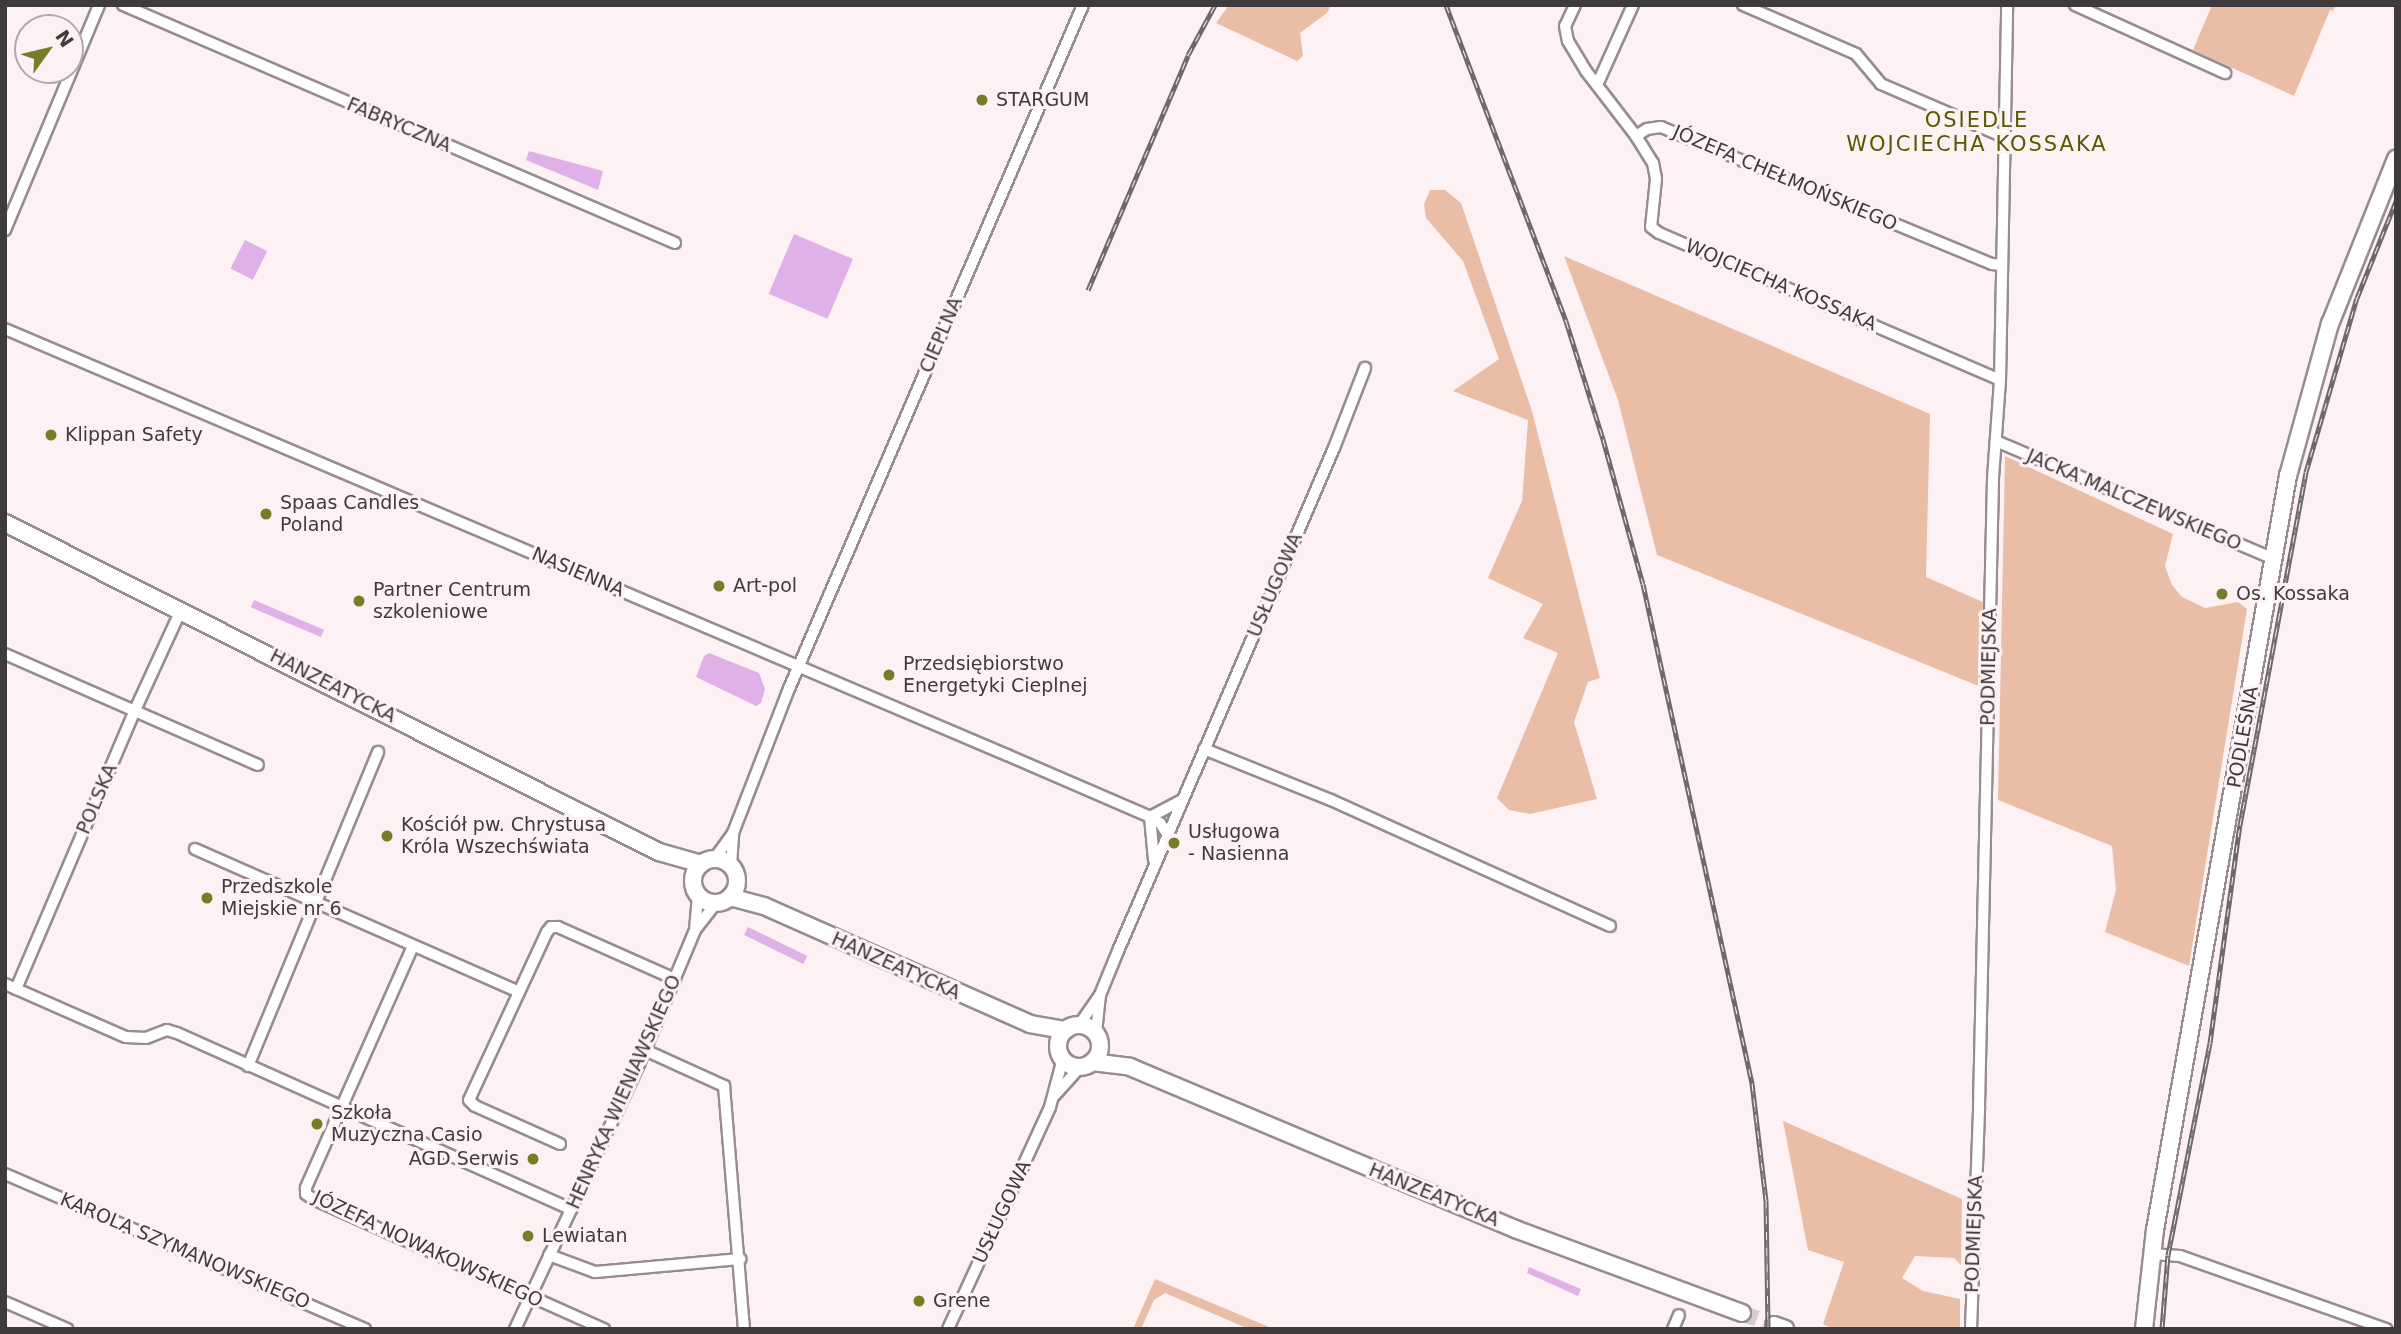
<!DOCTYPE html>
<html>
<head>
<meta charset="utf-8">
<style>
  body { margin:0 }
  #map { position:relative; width:2401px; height:1334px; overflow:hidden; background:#fef1f4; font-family:"DejaVu Sans",sans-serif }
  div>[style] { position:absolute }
  .green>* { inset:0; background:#eabda7 }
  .water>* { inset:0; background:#e0b0e8; transform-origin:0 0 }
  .secondary-tunnel>* { height:16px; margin-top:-8px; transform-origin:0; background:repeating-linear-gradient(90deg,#d8cdcf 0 16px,transparent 0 24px) }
  .roads { filter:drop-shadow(2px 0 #978c8e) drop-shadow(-2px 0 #978c8e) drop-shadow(0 2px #978c8e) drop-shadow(0 -2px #978c8e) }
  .street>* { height:10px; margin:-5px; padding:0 5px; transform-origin:5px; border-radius:5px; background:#fff }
  .secondary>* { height:16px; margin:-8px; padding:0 8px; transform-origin:8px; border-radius:8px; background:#fff }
  .secondary>.ring { margin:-8px; padding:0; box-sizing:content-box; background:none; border:16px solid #fff; border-radius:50% }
  .rail>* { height:5px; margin-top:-2.5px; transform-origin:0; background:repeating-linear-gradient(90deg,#fef1f4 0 8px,#6f696b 0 16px); box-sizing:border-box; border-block:2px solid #6f696b }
  .dots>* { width:19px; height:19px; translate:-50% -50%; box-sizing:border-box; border:4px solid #fef1f4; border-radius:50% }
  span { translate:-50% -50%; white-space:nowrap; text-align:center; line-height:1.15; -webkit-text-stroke:6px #fef1f4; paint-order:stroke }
  .poi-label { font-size:19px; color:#3f3b3c }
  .left { translate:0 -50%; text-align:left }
  .right { translate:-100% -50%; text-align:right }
  .street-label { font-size:19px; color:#3f3b3c }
  .neighbourhood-label { font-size:21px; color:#555900; letter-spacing:2px }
  .frame { position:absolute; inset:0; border:7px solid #3f3b3c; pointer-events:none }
  .north { position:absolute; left:14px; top:14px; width:70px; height:70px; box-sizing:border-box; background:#fef1f4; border:2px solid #b2a8aa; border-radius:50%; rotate:56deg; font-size:19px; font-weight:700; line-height:28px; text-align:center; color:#3f3b3c }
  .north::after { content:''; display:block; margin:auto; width:24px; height:32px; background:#777c26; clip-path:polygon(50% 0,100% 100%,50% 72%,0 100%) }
</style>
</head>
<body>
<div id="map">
  <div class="green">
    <div style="clip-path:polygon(1229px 5px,1331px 5px,1327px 13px,1300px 33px,1303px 56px,1297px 61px,1216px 23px)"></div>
    <div style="clip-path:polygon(2212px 5px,2336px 5px,2333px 11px,2330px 10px,2294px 96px,2193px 50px)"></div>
    <div style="clip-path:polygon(1430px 190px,1445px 190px,1461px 203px,1532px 411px,1600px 678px,1588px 682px,1574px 722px,1597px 799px,1530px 814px,1509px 810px,1497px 798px,1558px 653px,1523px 638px,1543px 604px,1488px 578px,1522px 501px,1528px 420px,1453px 391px,1499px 359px,1463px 261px,1426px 218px,1424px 204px)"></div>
    <div style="clip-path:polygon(1564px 256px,1930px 414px,1926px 577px,1983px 602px,1981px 687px,1657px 555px,1618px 400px)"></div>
    <div style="clip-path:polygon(2005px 456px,2173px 534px,2165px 566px,2172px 585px,2182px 597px,2205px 608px,2238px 602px,2247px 609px,2189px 966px,2105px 932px,2116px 890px,2112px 846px,1998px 800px)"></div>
    <div style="clip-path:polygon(1783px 1121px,1962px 1199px,1961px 1265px,1954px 1258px,1915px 1256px,1902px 1278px,1923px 1291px,1960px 1299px,1960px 1329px,1833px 1329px,1823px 1324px,1844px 1262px,1808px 1250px)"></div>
    <div style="clip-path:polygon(1155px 1279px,1169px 1285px,1274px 1329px,1249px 1329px,1165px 1293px,1154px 1300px,1141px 1329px,1133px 1329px)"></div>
  </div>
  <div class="water">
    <div style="clip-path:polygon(529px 151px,603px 171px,598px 190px,526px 160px)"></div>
    <div style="left:794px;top:234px;width:64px;height:65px;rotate:23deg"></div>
    <div style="left:245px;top:240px;width:25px;height:32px;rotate:27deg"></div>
    <div style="left:254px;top:600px;width:76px;height:8px;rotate:23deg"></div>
    <div style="clip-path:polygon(709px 653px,759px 673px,765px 689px,761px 703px,756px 706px,696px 677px,704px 656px)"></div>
    <div style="left:748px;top:927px;width:66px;height:9px;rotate:26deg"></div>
    <div style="clip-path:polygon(1529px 1267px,1581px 1289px,1578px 1296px,1527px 1273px)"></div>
  </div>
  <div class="secondary-tunnel">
    <div style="left:1742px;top:1313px;width:34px;rotate:21deg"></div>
  </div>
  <div class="roads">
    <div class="street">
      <div style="left:123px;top:5px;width:601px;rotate:23.32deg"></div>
      <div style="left:1575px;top:5px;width:23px;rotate:115deg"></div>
      <div style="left:1565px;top:26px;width:15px;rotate:79deg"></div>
      <div style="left:1568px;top:41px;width:35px;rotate:59deg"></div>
      <div style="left:1586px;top:71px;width:82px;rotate:52.4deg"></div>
      <div style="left:1636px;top:136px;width:13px;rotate:-32deg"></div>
      <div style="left:1647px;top:129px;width:14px;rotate:-8deg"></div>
      <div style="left:1661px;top:127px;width:358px;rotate:22.5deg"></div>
      <div style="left:1992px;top:264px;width:9px;rotate:6deg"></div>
      <div style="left:1743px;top:5px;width:123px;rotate:23.4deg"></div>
      <div style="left:1856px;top:54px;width:39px;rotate:50deg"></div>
      <div style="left:1881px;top:84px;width:132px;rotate:23.3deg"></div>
      <div style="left:2075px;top:5px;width:165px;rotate:24.4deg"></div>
      <div style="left:1597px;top:85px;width:88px;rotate:-65.8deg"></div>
      <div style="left:1636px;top:136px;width:32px;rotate:58deg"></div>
      <div style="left:1653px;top:163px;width:16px;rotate:79deg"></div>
      <div style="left:1656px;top:179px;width:48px;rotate:95.9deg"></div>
      <div style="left:1651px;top:227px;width:10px;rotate:37deg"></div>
      <div style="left:1659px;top:233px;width:371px;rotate:23.3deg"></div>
      <div style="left:5px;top:230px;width:244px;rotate:-67.3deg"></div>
      <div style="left:5px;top:329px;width:1089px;rotate:23.03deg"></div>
      <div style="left:1007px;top:755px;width:156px;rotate:23.4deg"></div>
      <div style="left:1150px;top:817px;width:12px;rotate:31deg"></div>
      <div style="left:1160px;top:823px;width:14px;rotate:56deg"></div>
      <div style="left:1996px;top:441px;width:300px;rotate:23deg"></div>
      <div style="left:5px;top:654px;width:276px;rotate:23.7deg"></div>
      <div style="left:1204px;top:749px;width:137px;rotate:21.9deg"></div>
      <div style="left:1331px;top:800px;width:306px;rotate:24.3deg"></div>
      <div style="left:1150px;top:817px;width:43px;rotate:84.7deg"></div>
      <div style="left:1150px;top:817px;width:36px;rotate:-28deg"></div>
      <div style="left:195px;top:849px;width:354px;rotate:23.8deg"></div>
      <div style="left:715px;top:858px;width:31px;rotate:-54deg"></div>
      <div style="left:733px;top:833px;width:152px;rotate:-68.8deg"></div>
      <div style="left:788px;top:691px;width:747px;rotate:-66.73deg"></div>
      <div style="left:731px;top:865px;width:32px;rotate:-86deg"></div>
      <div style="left:695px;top:930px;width:35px;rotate:-85deg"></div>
      <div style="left:413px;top:946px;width:265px;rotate:113.9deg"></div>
      <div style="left:306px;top:1188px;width:6px;rotate:90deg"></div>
      <div style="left:306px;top:1194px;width:9px;rotate:36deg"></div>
      <div style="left:313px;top:1199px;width:319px;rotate:24.1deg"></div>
      <div style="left:5px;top:984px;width:132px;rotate:23.7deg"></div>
      <div style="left:126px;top:1037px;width:20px;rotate:3deg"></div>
      <div style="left:146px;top:1038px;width:22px;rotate:-21deg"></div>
      <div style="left:167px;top:1030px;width:10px;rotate:17deg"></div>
      <div style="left:177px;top:1033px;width:432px;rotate:24.1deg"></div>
      <div style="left:16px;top:989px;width:303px;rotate:-66.9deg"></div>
      <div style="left:135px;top:710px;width:110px;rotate:-65.3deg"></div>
      <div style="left:1079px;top:1025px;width:37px;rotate:-55deg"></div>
      <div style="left:1096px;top:1033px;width:38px;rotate:-84deg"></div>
      <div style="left:1100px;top:995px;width:48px;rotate:-67.8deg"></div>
      <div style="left:1118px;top:951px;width:547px;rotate:-66.76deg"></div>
      <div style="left:1334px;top:448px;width:86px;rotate:-68.8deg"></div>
      <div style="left:645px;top:1050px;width:87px;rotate:24.5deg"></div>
      <div style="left:724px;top:1086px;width:244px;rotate:85.3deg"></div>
      <div style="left:248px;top:1066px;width:340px;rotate:-67.5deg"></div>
      <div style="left:1055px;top:1095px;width:38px;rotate:-48deg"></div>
      <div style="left:560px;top:1144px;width:93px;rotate:-155.9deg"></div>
      <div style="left:475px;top:1106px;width:8px;rotate:-135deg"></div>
      <div style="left:469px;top:1100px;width:185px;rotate:-65.1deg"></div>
      <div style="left:547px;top:932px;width:6px;rotate:-51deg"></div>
      <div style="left:551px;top:927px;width:7px"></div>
      <div style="left:558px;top:927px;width:128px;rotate:24deg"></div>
      <div style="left:5px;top:1174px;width:392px;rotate:23.3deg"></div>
      <div style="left:2151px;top:1254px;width:29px;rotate:4deg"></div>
      <div style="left:2180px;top:1256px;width:219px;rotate:19.5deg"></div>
      <div style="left:549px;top:1255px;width:49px;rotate:20.3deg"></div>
      <div style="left:595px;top:1272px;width:146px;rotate:-5.1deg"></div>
      <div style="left:5px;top:1302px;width:68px;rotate:23.5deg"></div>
      <div style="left:515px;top:1329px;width:293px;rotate:-64.9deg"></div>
      <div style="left:639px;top:1064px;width:145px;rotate:-67.3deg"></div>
      <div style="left:695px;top:930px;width:34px;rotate:-52deg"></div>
      <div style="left:948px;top:1329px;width:244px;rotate:-65.3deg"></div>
      <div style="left:1050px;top:1107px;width:51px;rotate:-75.1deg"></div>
      <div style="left:1673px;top:1329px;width:15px;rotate:-67deg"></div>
      <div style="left:1971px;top:1329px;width:223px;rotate:-87.9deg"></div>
      <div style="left:1979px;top:1106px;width:628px;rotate:-88.72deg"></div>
      <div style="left:1993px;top:478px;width:98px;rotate:-85.9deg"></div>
      <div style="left:2000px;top:380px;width:375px;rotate:-88.9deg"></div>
    </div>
    <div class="secondary">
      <div style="left:5px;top:523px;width:732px;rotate:26.71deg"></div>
      <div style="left:659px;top:852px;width:44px;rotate:15.9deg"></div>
      <div class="ring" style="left:693px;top:859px;width:28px;height:28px"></div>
      <div style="left:730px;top:897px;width:35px;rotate:15deg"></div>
      <div style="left:764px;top:906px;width:291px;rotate:23.9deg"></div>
      <div style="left:1030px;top:1024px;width:36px;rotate:10deg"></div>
      <div class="ring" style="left:1058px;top:1025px;width:26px;height:26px"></div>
      <div style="left:1092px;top:1062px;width:38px;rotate:7deg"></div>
      <div style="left:1130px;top:1067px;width:418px;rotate:22.8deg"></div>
      <div style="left:1515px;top:1229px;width:242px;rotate:20.3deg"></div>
      <div style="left:1774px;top:1325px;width:12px;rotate:20deg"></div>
      <div style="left:2144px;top:1329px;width:100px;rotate:-83.7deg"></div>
      <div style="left:2155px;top:1230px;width:766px;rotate:-80deg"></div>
      <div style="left:2288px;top:476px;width:158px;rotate:-74.6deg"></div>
      <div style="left:2330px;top:324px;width:178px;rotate:-68.2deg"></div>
    </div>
  </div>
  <div class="rail">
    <div style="left:1446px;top:5px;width:338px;rotate:69.2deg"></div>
    <div style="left:1566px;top:321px;width:124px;rotate:72.6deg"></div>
    <div style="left:1603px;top:439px;width:150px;rotate:74.6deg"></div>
    <div style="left:1643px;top:584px;width:511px;rotate:77.68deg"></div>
    <div style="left:1752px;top:1083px;width:118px;rotate:83.2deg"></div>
    <div style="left:1766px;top:1200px;width:129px;rotate:89.1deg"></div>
    <div style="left:1088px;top:290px;width:255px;rotate:-66.9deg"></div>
    <div style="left:1188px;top:55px;width:57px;rotate:-61.6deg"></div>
    <div style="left:2162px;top:1329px;width:74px;rotate:-85.4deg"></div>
    <div style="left:2168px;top:1255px;width:216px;rotate:-78.8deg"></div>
    <div style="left:2210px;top:1043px;width:220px;rotate:-82.2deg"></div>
    <div style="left:2240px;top:825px;width:359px;rotate:-79.4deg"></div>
    <div style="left:2306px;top:472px;width:181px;rotate:-73.7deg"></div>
    <div style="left:2357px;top:298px;width:105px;rotate:-68.1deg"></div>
  </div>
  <div class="dots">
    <div style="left:982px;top:100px;background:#777c26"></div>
    <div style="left:51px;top:435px;background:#777c26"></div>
    <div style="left:266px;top:514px;background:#777c26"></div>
    <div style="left:719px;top:586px;background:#777c26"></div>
    <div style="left:2222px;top:594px;background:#777c26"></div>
    <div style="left:359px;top:601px;background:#777c26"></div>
    <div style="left:889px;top:675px;background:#777c26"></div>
    <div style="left:387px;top:836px;background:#777c26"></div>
    <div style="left:1174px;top:843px;background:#777c26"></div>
    <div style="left:207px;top:898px;background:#777c26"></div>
    <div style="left:317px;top:1124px;background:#777c26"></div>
    <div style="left:533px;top:1159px;background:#777c26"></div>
    <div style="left:528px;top:1236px;background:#777c26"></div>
    <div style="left:919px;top:1301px;background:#777c26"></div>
  </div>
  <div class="poi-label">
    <span class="left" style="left:996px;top:100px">STARGUM</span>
    <span class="left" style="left:65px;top:435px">Klippan Safety</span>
    <span class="left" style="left:280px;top:514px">Spaas Candles<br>Poland</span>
    <span class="left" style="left:733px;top:586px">Art-pol</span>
    <span class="left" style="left:373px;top:601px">Partner Centrum<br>szkoleniowe</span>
    <span class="left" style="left:2236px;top:594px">Os. Kossaka</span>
    <span class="left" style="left:903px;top:675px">Przedsiębiorstwo<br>Energetyki Cieplnej</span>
    <span class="left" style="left:401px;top:836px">Kościół pw. Chrystusa<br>Króla Wszechświata</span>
    <span class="left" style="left:1188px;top:843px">Usługowa<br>- Nasienna</span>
    <span class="left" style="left:221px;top:898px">Przedszkole<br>Miejskie nr 6</span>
    <span class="left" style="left:331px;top:1124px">Szkoła<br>Muzyczna Casio</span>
    <span class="right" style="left:519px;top:1159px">AGD Serwis</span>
    <span class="left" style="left:542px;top:1236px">Lewiatan</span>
    <span class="left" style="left:933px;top:1301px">Grene</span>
  </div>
  <div class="street-label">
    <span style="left:399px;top:125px;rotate:23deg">FABRYCZNA</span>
    <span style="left:1785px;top:178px;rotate:23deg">JÓZEFA CHEŁMOŃSKIEGO</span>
    <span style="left:1781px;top:285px;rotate:23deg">WOJCIECHA KOSSAKA</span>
    <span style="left:941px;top:335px;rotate:-67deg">CIEPLNA</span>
    <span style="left:2134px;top:500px;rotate:23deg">JACKA MALCZEWSKIEGO</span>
    <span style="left:578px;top:572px;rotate:23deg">NASIENNA</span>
    <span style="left:1275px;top:585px;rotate:-67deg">USŁUGOWA</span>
    <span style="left:1989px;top:667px;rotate:-89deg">PODMIEJSKA</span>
    <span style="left:333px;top:686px;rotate:27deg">HANZEATYCKA</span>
    <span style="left:2243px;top:737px;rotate:-80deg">PODLEŚNA</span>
    <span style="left:97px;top:799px;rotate:-67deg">POLSKA</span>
    <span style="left:896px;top:966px;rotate:24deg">HANZEATYCKA</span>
    <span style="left:624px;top:1092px;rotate:-66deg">HENRYKA WIENIAWSKIEGO</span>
    <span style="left:1434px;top:1195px;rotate:22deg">HANZEATYCKA</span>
    <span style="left:1002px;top:1212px;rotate:-65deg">USŁUGOWA</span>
    <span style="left:1974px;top:1234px;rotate:-88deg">PODMIEJSKA</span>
    <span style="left:428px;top:1249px;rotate:25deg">JÓZEFA NOWAKOWSKIEGO</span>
    <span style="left:185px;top:1251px;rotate:23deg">KAROLA SZYMANOWSKIEGO</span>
  </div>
  <div class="neighbourhood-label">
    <span style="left:1977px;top:132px">OSIEDLE<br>WOJCIECHA KOSSAKA</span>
  </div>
  <div class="frame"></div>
  <div class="north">N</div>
</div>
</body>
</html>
